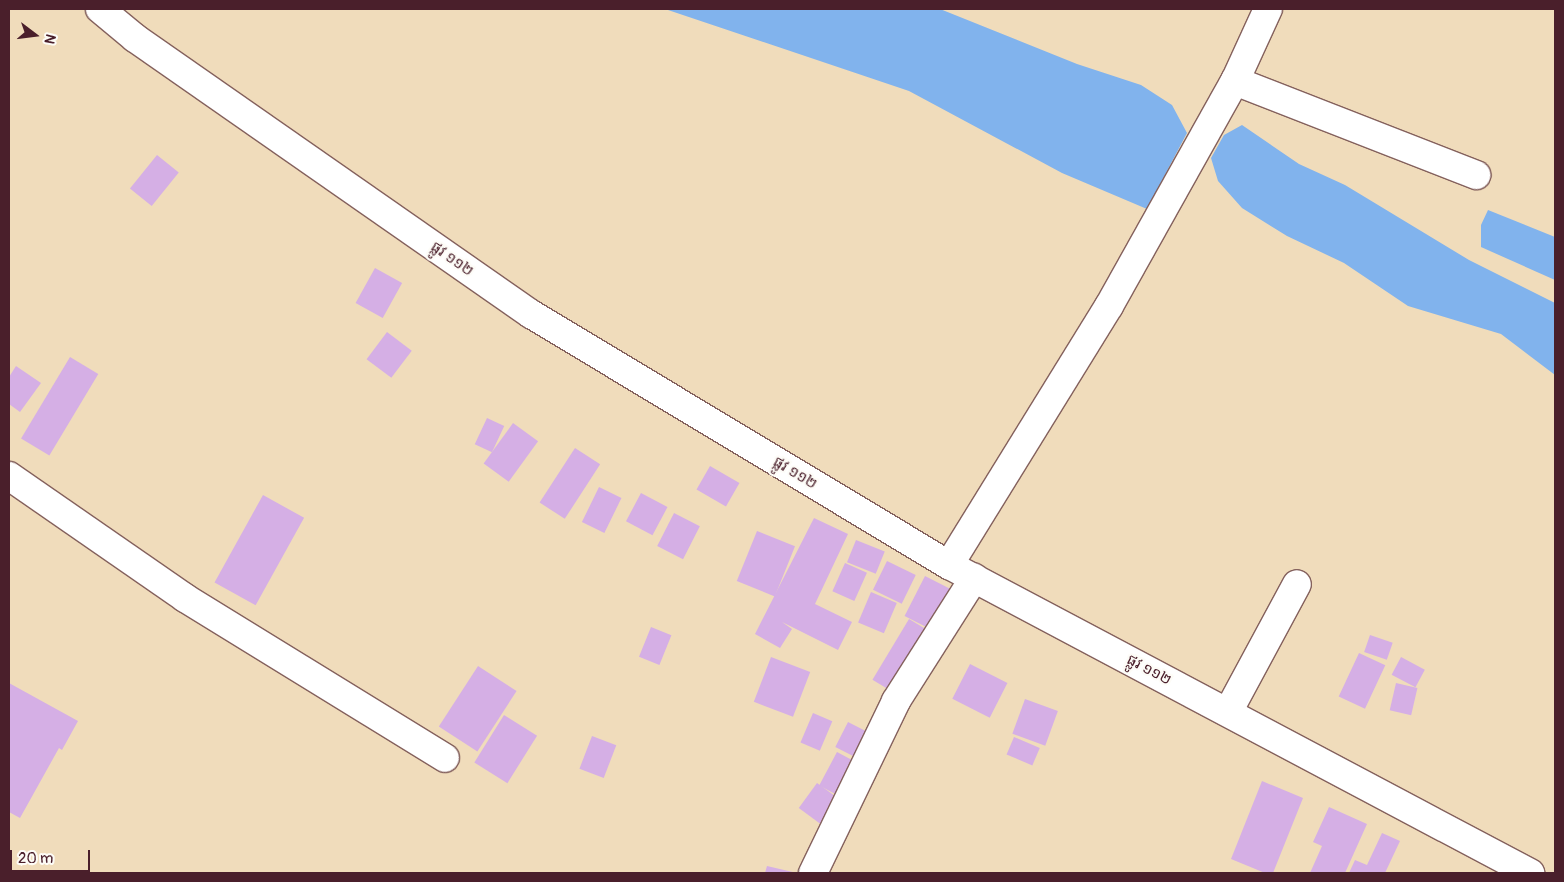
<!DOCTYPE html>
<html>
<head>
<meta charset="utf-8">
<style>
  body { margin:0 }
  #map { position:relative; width:1564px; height:882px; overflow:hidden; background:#f0dcbb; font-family:Pangolin,"Noto Sans Khmer",sans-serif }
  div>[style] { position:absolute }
  .water>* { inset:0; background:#81b3ed }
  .building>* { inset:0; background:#d5afe5; transform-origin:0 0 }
  .roads { filter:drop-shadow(1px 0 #84615d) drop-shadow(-1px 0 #84615d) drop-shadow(0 1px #84615d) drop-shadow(0 -1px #84615d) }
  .minor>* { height:28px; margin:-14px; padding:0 14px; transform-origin:14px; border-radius:14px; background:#fff }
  span { translate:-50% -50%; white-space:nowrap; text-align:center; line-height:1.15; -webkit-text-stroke:4.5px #fdfcf7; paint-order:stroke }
  .street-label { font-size:15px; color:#4a1f2b }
  .frame { position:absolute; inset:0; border:10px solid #4a1f2b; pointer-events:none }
  .north { position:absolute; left:10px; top:10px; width:50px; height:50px; -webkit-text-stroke:4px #fdfcf7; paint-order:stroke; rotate:105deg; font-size:14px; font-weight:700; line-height:20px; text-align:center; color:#4a1f2b }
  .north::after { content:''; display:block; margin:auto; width:18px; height:22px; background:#4a1f2b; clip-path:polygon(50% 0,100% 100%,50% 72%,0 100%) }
  .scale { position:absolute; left:10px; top:850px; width:80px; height:22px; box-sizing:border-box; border:2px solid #4a1f2b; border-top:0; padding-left:6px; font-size:15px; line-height:18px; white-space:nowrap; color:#4a1f2b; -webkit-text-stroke:4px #fdfcf7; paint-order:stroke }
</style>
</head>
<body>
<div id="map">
  <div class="water">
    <div style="clip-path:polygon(665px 9px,940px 9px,1077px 64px,1141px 85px,1172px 105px,1187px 133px,1147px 209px,1062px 173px,909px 91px)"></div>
    <div style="clip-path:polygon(1242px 125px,1299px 164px,1345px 185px,1469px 260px,1555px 303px,1555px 375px,1501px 334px,1408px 306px,1344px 263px,1287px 236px,1242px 208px,1218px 181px,1211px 158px,1224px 135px)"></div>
    <div style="clip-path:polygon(1488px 210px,1555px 237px,1555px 280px,1481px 247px,1481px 225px)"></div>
  </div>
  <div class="building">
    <div style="left:157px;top:155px;width:28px;height:43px;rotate:39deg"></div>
    <div style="left:375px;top:268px;width:31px;height:40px;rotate:29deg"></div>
    <div style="left:387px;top:332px;width:31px;height:34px;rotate:37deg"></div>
    <div style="left:70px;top:357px;width:33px;height:95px;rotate:31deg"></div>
    <div style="clip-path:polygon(16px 366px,41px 383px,20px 412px,9px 404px,9px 377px)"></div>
    <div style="left:487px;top:418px;width:19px;height:29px;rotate:25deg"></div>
    <div style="left:513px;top:423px;width:31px;height:50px;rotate:36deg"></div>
    <div style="left:575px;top:448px;width:30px;height:65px;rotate:33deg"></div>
    <div style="left:710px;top:466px;width:34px;height:27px;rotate:30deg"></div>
    <div style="left:599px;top:487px;width:25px;height:39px;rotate:26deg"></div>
    <div style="left:641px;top:493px;width:30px;height:32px;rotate:28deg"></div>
    <div style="left:263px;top:495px;width:47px;height:100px;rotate:29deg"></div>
    <div style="left:674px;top:513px;width:29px;height:37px;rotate:27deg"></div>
    <div style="clip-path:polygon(814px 518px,848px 534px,815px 604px,852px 622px,838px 650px,782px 622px,792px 629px,780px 648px,755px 634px)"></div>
    <div style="left:757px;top:531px;width:41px;height:54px;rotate:22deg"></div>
    <div style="left:856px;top:540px;width:31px;height:24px;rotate:22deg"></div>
    <div style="left:887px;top:561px;width:32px;height:32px;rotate:26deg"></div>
    <div style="left:845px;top:563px;width:24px;height:31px;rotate:24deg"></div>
    <div style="left:925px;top:576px;width:38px;height:45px;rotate:27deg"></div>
    <div style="left:871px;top:592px;width:28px;height:33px;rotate:23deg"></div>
    <div style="left:909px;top:619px;width:33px;height:71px;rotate:31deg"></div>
    <div style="left:651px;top:627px;width:22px;height:32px;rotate:22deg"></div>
    <div style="left:1370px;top:635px;width:24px;height:18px;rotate:19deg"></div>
    <div style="left:1359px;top:653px;width:29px;height:48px;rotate:25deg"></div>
    <div style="left:771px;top:657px;width:42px;height:48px;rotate:21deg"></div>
    <div style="left:1401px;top:657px;width:27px;height:20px;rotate:28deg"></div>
    <div style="left:970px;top:664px;width:42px;height:39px;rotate:27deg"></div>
    <div style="left:478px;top:666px;width:46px;height:72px;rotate:33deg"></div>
    <div style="clip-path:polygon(9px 683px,78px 721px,62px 750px,59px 748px,20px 818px,9px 812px)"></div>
    <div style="left:1396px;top:683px;width:22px;height:28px;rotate:13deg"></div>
    <div style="left:1025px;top:699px;width:35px;height:37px;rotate:20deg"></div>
    <div style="left:813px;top:713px;width:21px;height:32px;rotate:23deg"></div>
    <div style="left:504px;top:715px;width:39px;height:56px;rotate:32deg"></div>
    <div style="left:848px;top:722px;width:37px;height:28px;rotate:27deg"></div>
    <div style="left:592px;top:736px;width:26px;height:35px;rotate:21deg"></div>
    <div style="left:1014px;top:737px;width:28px;height:19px;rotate:23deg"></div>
    <div style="left:837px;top:752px;width:34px;height:38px;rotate:28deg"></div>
    <div style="clip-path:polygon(1262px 781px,1303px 798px,1273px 873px,1265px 873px,1231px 859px)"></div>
    <div style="left:817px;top:783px;width:32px;height:31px;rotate:36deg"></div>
    <div style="clip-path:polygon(1329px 807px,1367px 824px,1345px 873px,1310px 873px,1322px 846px,1313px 842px)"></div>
    <div style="clip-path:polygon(1382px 833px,1400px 841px,1385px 873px,1349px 873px,1355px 860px,1367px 865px)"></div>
    <div style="clip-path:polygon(767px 866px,797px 873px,765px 873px)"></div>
  </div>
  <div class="roads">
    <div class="minor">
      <div style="left:100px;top:9px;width:45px;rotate:39.6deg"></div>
      <div style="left:135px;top:38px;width:483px;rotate:34.9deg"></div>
      <div style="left:531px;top:314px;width:488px;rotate:31deg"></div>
      <div style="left:949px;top:565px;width:658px;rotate:27.93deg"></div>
      <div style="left:1235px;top:81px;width:259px;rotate:21.3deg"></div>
      <div style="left:9px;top:476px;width:214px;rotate:34.7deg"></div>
      <div style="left:185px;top:598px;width:305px;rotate:31.6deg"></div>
      <div style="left:949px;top:565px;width:304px;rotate:-58.3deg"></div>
      <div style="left:1109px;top:306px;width:258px;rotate:-60.8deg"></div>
      <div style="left:1235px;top:81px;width:79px;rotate:-65.4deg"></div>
      <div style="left:1228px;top:712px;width:145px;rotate:-61.7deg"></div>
      <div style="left:813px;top:873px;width:191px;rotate:-64.2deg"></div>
      <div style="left:896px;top:701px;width:146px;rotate:-57.6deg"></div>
    </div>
  </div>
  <div class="street-label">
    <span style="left:452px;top:259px;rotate:35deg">ផ្លូវ ១១២</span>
    <span style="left:795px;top:473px;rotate:31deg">ផ្លូវ ១១២</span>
    <span style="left:1149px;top:670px;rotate:28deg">ផ្លូវ ១១២</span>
  </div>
  <div class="frame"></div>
  <div class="north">N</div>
  <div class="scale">20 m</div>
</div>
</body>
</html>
